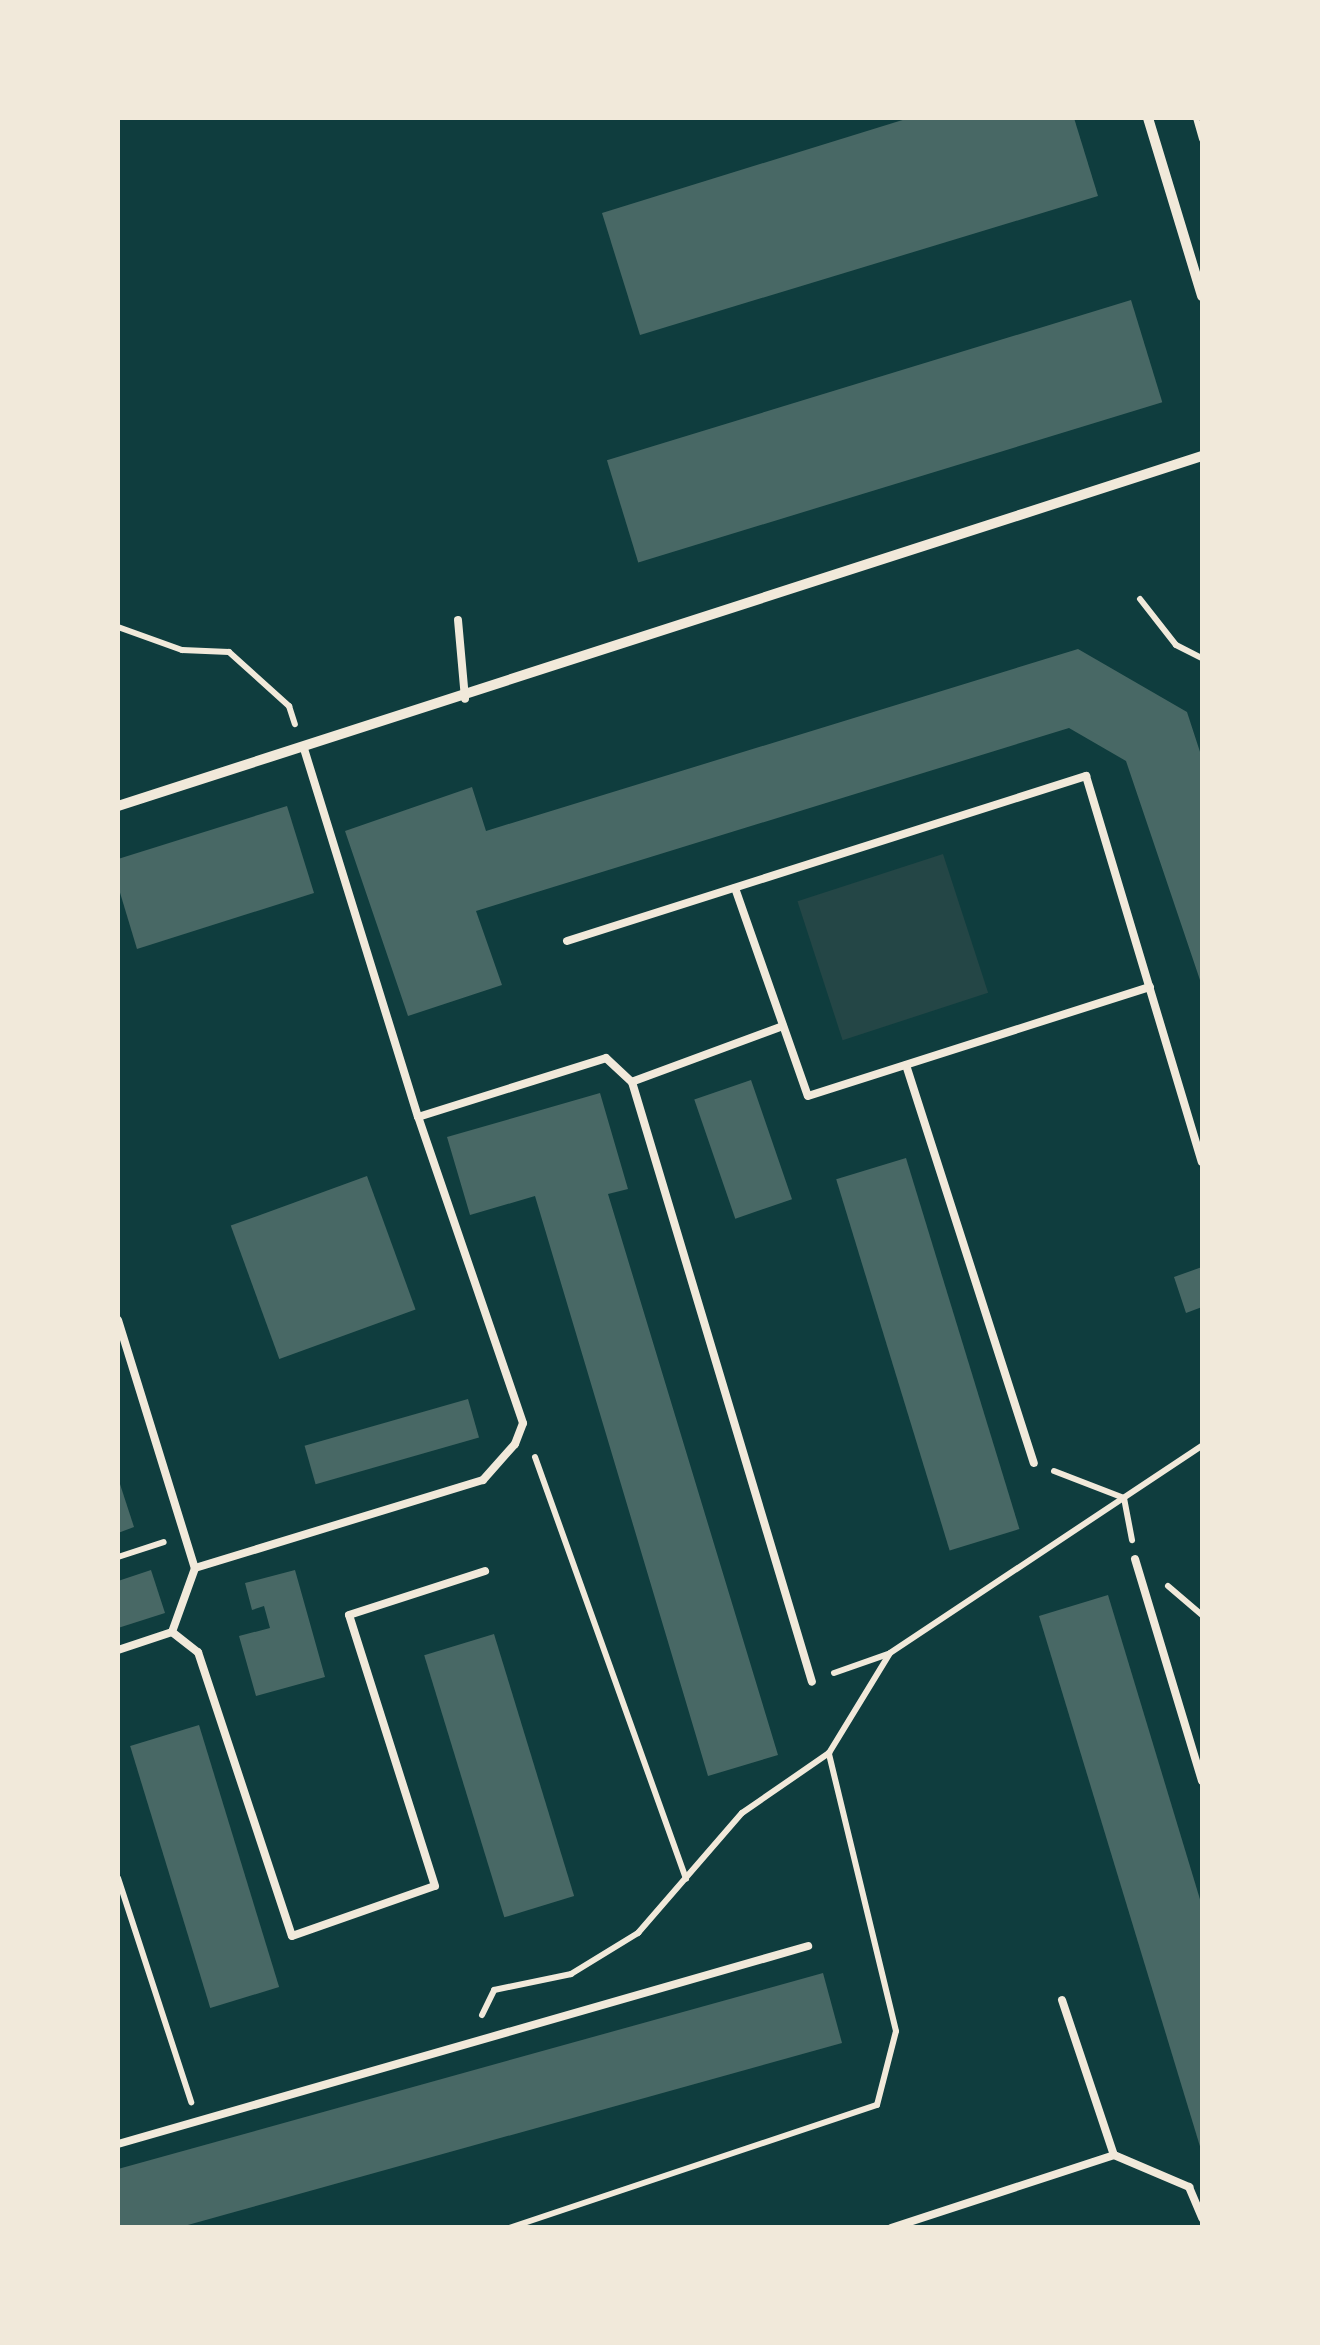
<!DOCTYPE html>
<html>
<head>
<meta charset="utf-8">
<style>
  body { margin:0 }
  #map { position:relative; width:1320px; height:2345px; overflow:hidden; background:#0f3d3e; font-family:"Sofia Sans Condensed",sans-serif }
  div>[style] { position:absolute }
  .green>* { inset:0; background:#244646; transform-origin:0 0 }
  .building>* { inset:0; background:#486865; transform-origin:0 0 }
  .path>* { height:6px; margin:-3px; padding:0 3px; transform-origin:3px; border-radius:3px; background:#f1e9da }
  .service>* { height:8px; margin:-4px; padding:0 4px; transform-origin:4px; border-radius:4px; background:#f1e9da }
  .minor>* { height:10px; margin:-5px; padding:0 5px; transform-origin:5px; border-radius:5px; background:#f1e9da }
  span { translate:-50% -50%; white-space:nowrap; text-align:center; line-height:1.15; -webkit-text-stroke:8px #f1e9da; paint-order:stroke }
  .frame { position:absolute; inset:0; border:120px solid #f1e9da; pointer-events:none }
</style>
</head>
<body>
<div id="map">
  <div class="green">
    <div style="left:943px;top:854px;width:146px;height:153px;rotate:72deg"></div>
  </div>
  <div class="building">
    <div style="clip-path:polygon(909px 118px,1074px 118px,1098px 196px,640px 335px,602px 213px)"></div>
    <div style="left:1131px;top:300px;width:107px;height:548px;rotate:73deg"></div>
    <div style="clip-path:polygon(1078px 649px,1187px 712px,1202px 758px,1202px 986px,1126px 761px,1069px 728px,476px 911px,502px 985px,408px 1016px,345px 831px,472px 787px,486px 831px)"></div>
    <div style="clip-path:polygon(287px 806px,314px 893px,137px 949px,118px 886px,118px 859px)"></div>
    <div style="left:751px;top:1080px;width:126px;height:60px;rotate:71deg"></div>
    <div style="clip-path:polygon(600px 1093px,628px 1189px,608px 1194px,778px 1755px,708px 1776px,535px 1196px,470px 1215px,447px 1137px)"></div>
    <div style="left:906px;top:1158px;width:388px;height:73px;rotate:73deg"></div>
    <div style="left:367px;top:1176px;width:142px;height:145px;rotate:70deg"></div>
    <div style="clip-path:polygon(1202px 1267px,1202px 1307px,1186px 1313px,1174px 1277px)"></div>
    <div style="left:468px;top:1399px;width:40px;height:170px;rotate:74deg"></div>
    <div style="clip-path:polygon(118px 1478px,134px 1527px,118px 1533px)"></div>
    <div style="clip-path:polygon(151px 1570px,165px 1613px,118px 1628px,118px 1581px)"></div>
    <div style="clip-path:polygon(295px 1570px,325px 1677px,256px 1696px,239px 1636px,270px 1628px,264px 1606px,252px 1610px,245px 1583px)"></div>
    <div style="clip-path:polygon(1108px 1595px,1202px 1906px,1202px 2153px,1039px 1616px)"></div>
    <div style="left:494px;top:1634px;width:274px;height:73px;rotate:73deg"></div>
    <div style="left:199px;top:1725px;width:274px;height:72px;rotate:73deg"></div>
    <div style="clip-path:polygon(823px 1973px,842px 2043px,177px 2228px,118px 2228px,118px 2169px)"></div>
  </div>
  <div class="path">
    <div style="left:1196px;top:118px;width:22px;rotate:74deg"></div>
    <div style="left:1140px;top:599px;width:58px;rotate:52deg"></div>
    <div style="left:1176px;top:645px;width:29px;rotate:27deg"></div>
    <div style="left:118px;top:627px;width:68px;rotate:19.8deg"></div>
    <div style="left:182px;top:650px;width:47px;rotate:2.4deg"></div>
    <div style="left:229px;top:652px;width:81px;rotate:42deg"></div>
    <div style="left:289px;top:706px;width:19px;rotate:72deg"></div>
    <div style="left:535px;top:1457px;width:448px;rotate:70.3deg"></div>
    <div style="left:1054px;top:1471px;width:75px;rotate:21.1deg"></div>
    <div style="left:1124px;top:1498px;width:43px;rotate:79.2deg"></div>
    <div style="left:118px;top:1557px;width:48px;rotate:-18.1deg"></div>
    <div style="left:1168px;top:1586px;width:45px;rotate:40.5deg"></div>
    <div style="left:834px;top:1673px;width:57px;rotate:-19.4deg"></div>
    <div style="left:118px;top:1878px;width:236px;rotate:71.9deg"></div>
    <div style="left:482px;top:2015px;width:28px;rotate:-64deg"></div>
    <div style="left:494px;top:1990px;width:79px;rotate:-11.7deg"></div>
    <div style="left:571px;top:1974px;width:79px;rotate:-31.5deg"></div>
    <div style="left:638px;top:1933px;width:159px;rotate:-49.1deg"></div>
    <div style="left:742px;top:1813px;width:106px;rotate:-34.6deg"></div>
    <div style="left:509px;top:2228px;width:388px;rotate:-18.5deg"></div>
    <div style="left:877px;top:2105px;width:76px;rotate:-75.6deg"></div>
    <div style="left:896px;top:2031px;width:286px;rotate:-103.6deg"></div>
    <div style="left:829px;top:1753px;width:117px;rotate:-58.6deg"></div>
    <div style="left:890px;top:1653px;width:374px;rotate:-33.6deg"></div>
  </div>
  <div class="service">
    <div style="left:458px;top:620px;width:79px;rotate:84.9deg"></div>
    <div style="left:735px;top:888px;width:220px;rotate:70.7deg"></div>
    <div style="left:808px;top:1096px;width:359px;rotate:-17.7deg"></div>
    <div style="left:567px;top:941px;width:545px;rotate:-17.64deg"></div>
    <div style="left:1086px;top:776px;width:403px;rotate:73.3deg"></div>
    <div style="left:783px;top:1026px;width:161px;rotate:159.7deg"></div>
    <div style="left:632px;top:1082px;width:626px;rotate:73.3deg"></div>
    <div style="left:906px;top:1065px;width:418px;rotate:72.2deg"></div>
    <div style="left:418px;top:1117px;width:197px;rotate:-17.4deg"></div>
    <div style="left:606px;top:1058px;width:35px;rotate:43deg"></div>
    <div style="left:118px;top:1320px;width:260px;rotate:72.8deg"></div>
    <div style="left:1135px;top:1559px;width:232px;rotate:73.2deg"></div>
    <div style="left:172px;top:1632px;width:33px;rotate:38deg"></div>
    <div style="left:198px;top:1652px;width:299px;rotate:71.7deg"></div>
    <div style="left:292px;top:1936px;width:151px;rotate:-19.3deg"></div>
    <div style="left:435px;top:1886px;width:284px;rotate:-107.6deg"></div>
    <div style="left:349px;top:1615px;width:143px;rotate:-17.9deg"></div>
    <div style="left:118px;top:1650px;width:57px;rotate:-18.4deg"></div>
    <div style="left:172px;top:1632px;width:68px;rotate:-70.2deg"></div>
    <div style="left:195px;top:1568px;width:301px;rotate:-17deg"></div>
    <div style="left:483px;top:1480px;width:48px;rotate:-48.4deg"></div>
    <div style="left:515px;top:1444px;width:22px;rotate:-69deg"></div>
    <div style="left:523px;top:1423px;width:324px;rotate:-108.9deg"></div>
    <div style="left:418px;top:1117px;width:385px;rotate:-107.2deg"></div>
    <div style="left:1062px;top:2000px;width:163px;rotate:71.5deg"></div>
    <div style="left:1114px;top:2155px;width:82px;rotate:23.1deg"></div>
    <div style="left:1189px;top:2187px;width:34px;rotate:67deg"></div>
    <div style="left:118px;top:2144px;width:718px;rotate:-16.01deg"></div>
    <div style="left:891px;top:2228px;width:235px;rotate:-18.1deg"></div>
  </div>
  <div class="minor">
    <div style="left:1148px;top:118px;width:186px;rotate:73.1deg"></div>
    <div style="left:118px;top:806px;width:1139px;rotate:-17.89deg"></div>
  </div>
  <div class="frame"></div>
</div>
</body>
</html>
